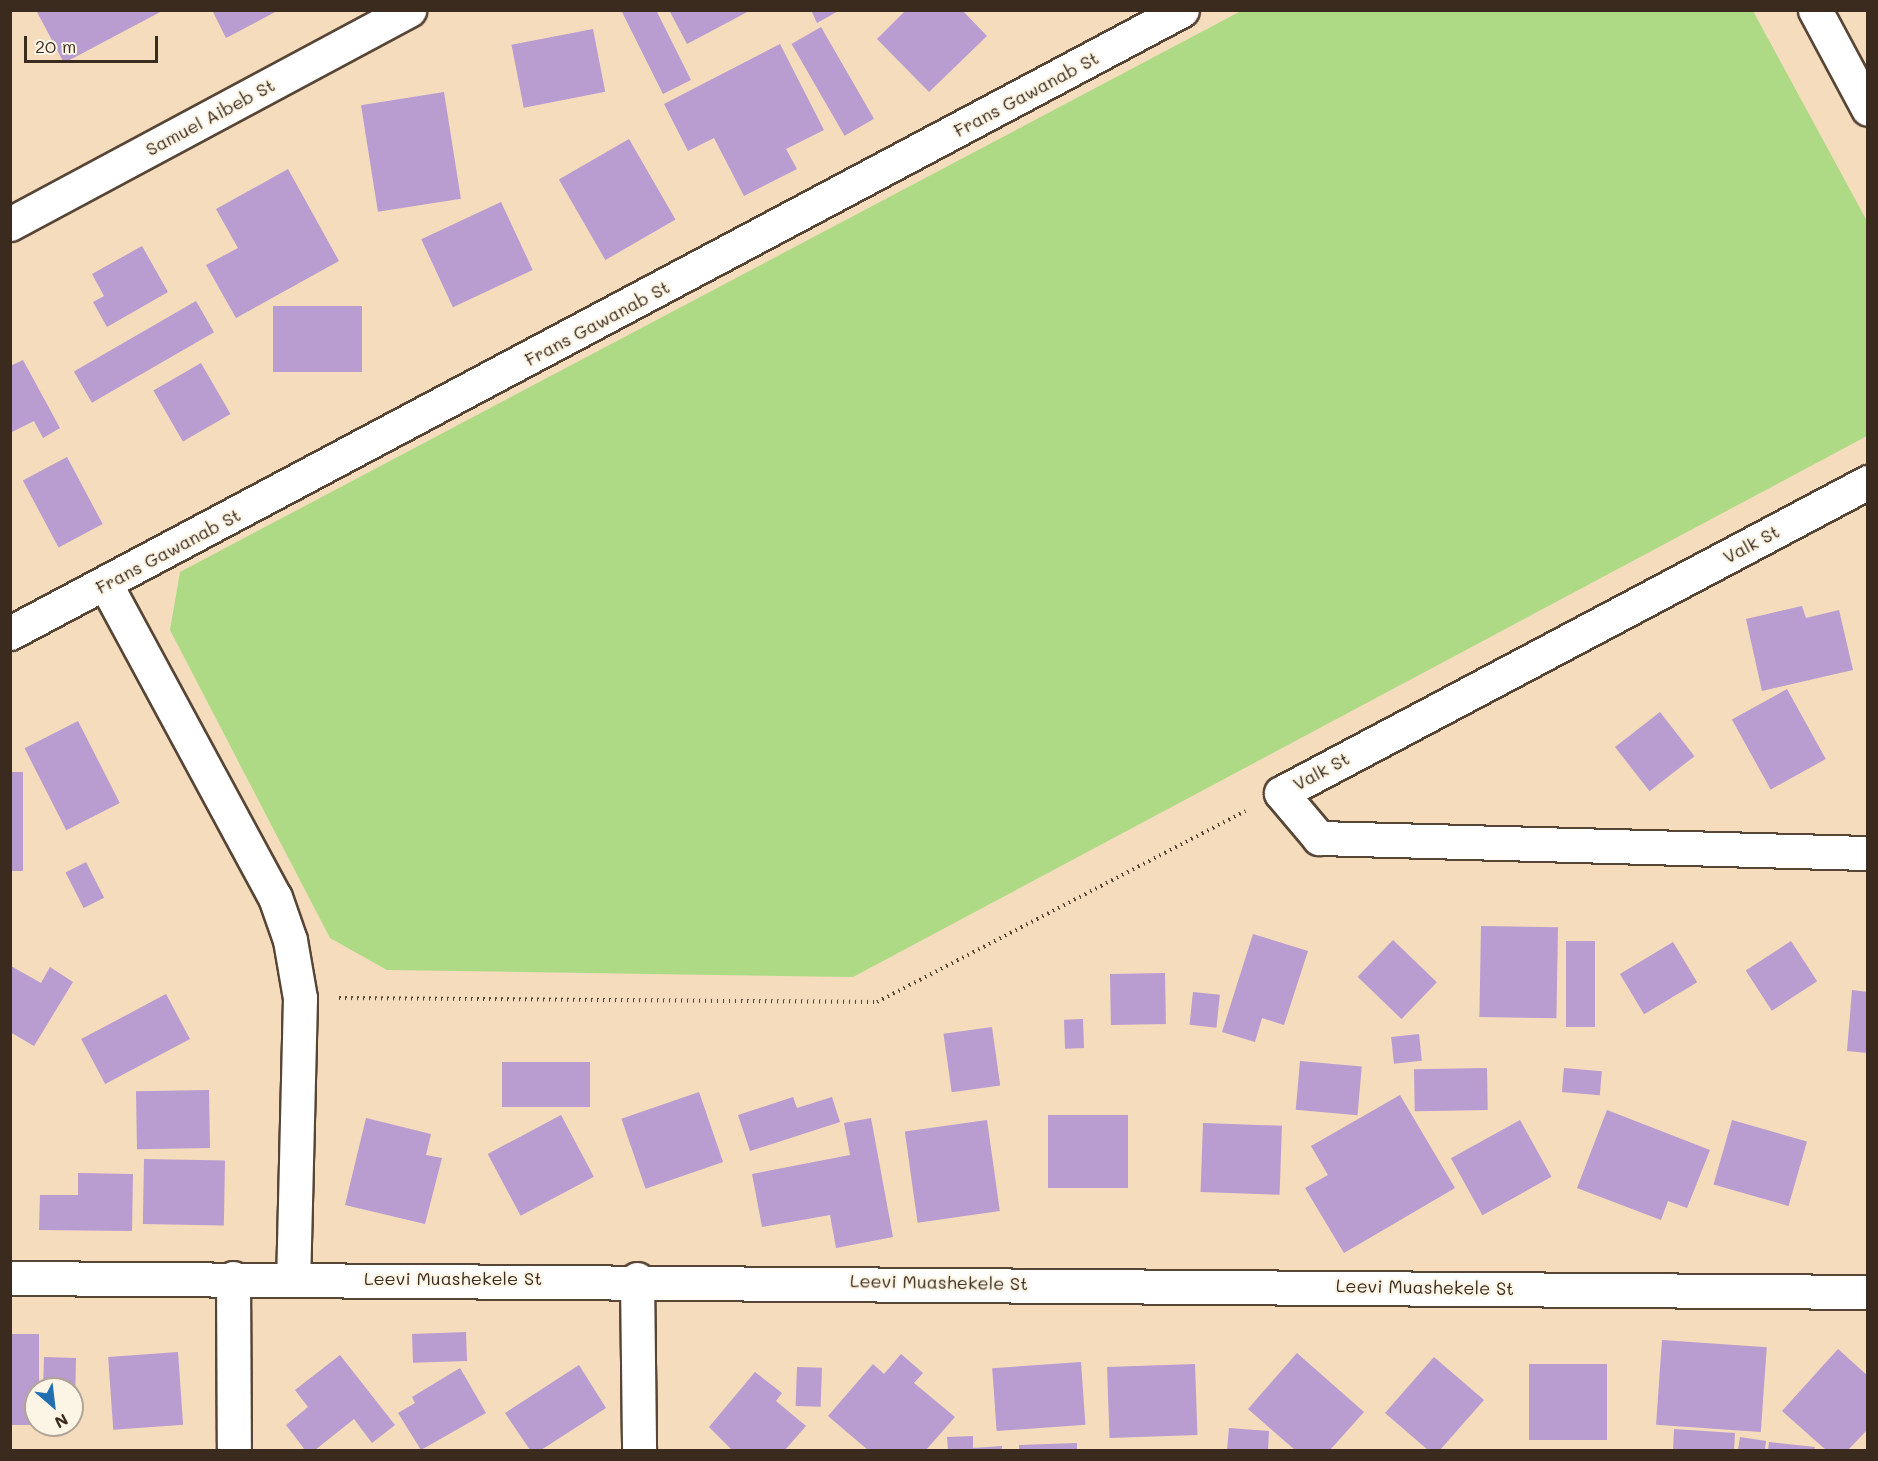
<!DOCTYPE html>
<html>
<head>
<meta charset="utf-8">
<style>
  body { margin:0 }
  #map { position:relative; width:1878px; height:1461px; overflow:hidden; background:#f4dcbd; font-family:Mali,sans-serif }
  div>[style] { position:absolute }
  .green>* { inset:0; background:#aeda86 }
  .building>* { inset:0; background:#b99cd0; transform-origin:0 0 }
  .path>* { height:4px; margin-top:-2px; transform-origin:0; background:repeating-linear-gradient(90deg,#574536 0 1.5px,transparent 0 6px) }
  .roads { filter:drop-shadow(2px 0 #574536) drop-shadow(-2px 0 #574536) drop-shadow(0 2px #574536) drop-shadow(0 -2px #574536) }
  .street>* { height:33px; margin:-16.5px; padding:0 16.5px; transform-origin:16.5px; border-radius:16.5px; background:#fff }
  span { translate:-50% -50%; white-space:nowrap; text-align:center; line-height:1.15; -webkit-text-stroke:4.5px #fcf5e5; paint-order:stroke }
  .street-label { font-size:18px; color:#3b2a1e }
  .frame { position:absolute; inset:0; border:12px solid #3b2a1e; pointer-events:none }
  .north { position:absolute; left:24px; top:1377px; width:60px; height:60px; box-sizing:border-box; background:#fcf5e5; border:2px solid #afa495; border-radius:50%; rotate:152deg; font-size:16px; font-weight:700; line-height:24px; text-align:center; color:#3b2a1e }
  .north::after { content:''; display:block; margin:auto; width:21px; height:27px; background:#1f6fb2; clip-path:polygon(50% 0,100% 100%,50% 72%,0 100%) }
  .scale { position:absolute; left:24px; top:36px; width:134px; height:27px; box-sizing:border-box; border:3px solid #3b2a1e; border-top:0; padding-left:8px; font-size:18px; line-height:21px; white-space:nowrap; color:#3b2a1e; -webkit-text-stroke:4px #fcf5e5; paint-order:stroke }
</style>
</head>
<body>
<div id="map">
  <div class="green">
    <div style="clip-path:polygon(1241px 11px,1753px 11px,1867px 221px,1867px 436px,853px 977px,387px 970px,330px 938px,170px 630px,180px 572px)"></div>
  </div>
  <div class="building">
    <div style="clip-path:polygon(36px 10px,164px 10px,64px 63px)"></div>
    <div style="clip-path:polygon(217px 10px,279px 10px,226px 38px,213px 12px)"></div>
    <div style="clip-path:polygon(621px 10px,656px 10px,691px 80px,663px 94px)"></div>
    <div style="clip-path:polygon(669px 10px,751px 10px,687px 44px)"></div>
    <div style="clip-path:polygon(811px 10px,840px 10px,817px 23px)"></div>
    <div style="clip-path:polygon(906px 10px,962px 10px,987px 36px,929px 92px,877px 39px)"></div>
    <div style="left:821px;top:27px;width:106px;height:34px;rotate:60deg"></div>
    <div style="left:593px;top:29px;width:64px;height:83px;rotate:79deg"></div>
    <div style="clip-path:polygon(780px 44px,824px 130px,786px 149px,797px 169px,744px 196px,714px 138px,688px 151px,664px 104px)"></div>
    <div style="left:444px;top:92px;width:108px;height:84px;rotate:81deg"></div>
    <div style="left:629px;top:139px;width:93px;height:81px;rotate:60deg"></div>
    <div style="clip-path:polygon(288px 169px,339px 261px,236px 318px,206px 265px,238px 248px,216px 209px)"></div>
    <div style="left:501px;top:202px;width:75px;height:88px;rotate:65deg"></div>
    <div style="clip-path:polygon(142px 246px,168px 292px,107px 327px,93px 302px,104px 296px,92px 274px)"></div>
    <div style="left:196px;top:301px;width:36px;height:141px;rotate:60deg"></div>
    <div style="left:273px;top:306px;width:89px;height:66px"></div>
    <div style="clip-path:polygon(23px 360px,60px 428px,43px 438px,34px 421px,10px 433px,10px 366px)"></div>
    <div style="left:201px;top:363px;width:59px;height:55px;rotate:60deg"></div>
    <div style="left:67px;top:457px;width:76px;height:50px;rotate:62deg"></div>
    <div style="clip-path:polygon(1802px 606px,1806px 618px,1839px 610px,1853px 670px,1762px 691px,1746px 619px)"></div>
    <div style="left:1787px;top:689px;width:80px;height:63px;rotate:61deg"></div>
    <div style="left:1660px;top:712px;width:56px;height:57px;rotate:52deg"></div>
    <div style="left:78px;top:721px;width:92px;height:60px;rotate:63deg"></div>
    <div style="left:10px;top:772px;width:13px;height:99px"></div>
    <div style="left:86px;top:862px;width:40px;height:23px;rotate:63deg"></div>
    <div style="left:1481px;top:926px;width:77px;height:91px;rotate:1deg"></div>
    <div style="clip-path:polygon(1253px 934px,1308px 951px,1284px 1025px,1262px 1018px,1255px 1042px,1222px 1032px)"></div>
    <div style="left:1393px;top:940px;width:61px;height:51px;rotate:44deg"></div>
    <div style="left:1566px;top:941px;width:29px;height:86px"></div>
    <div style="left:1791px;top:941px;width:48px;height:54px;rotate:57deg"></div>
    <div style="left:1673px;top:942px;width:47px;height:62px;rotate:59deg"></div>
    <div style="clip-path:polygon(11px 966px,41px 983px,50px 967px,73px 982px,34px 1046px,10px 1032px)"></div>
    <div style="left:1165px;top:973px;width:51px;height:55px;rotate:89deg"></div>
    <div style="clip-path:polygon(1852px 990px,1868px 992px,1868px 1053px,1847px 1051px)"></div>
    <div style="left:1193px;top:992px;width:27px;height:33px;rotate:6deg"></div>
    <div style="left:166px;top:994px;width:51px;height:96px;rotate:62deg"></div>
    <div style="left:1083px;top:1019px;width:29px;height:19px;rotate:88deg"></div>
    <div style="left:992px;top:1027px;width:59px;height:49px;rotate:82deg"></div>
    <div style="left:1419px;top:1034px;width:27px;height:28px;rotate:84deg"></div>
    <div style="left:1300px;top:1061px;width:62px;height:49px;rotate:5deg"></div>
    <div style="left:590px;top:1062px;width:45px;height:88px;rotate:90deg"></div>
    <div style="left:1487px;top:1068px;width:42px;height:73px;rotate:89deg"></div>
    <div style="left:1564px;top:1068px;width:38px;height:24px;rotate:5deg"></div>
    <div style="left:209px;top:1090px;width:58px;height:73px;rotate:89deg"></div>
    <div style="left:699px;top:1092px;width:74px;height:82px;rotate:71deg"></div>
    <div style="clip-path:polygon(1400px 1095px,1455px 1188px,1344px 1253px,1305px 1188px,1328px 1175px,1311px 1146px)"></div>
    <div style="clip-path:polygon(793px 1097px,797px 1108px,832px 1097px,840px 1122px,750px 1151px,738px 1115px)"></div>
    <div style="clip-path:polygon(1607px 1110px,1710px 1150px,1687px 1208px,1668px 1201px,1661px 1220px,1577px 1188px)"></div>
    <div style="left:561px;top:1115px;width:70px;height:83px;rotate:62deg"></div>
    <div style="left:1128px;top:1115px;width:73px;height:80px;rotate:90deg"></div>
    <div style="clip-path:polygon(366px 1118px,431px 1134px,426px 1155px,442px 1158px,425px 1224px,345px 1205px)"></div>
    <div style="clip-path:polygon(871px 1118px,893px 1237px,836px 1248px,830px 1215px,762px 1227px,752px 1174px,850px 1155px,844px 1123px)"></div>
    <div style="left:987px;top:1120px;width:92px;height:83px;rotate:82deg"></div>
    <div style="left:1520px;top:1120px;width:65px;height:79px;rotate:61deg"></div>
    <div style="left:1732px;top:1120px;width:78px;height:67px;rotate:16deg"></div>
    <div style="left:1203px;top:1123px;width:79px;height:69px;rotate:2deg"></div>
    <div style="left:144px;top:1159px;width:81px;height:65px;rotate:1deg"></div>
    <div style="clip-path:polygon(78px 1173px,133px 1174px,132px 1231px,39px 1230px,40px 1195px,78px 1195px)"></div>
    <div style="left:466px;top:1332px;width:29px;height:54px;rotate:88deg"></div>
    <div style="left:10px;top:1334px;width:29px;height:91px"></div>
    <div style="left:1662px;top:1340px;width:105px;height:85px;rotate:4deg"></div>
    <div style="clip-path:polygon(1838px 1349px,1868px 1376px,1868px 1429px,1848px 1450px,1826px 1450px,1782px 1411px)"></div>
    <div style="left:178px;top:1352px;width:73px;height:70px;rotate:86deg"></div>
    <div style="clip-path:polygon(1297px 1353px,1364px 1412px,1330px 1450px,1295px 1450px,1248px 1409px)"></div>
    <div style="clip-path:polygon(901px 1354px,923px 1373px,914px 1383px,955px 1417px,926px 1450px,868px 1450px,828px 1416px,873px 1364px,884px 1374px)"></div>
    <div style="clip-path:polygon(340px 1355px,395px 1425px,372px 1443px,354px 1419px,315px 1450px,305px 1450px,286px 1425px,308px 1407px,295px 1390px)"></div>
    <div style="clip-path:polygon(44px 1357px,76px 1358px,75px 1408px,72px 1389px,43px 1389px)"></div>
    <div style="clip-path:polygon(1434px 1357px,1484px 1400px,1440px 1450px,1428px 1450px,1385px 1413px)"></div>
    <div style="left:1081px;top:1362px;width:63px;height:89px;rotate:86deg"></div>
    <div style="left:1195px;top:1364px;width:71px;height:88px;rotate:88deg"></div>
    <div style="left:1607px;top:1364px;width:76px;height:78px;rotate:90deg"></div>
    <div style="clip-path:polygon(579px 1365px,606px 1408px,541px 1450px,530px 1450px,505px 1413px)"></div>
    <div style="left:797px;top:1367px;width:25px;height:39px;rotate:2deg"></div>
    <div style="clip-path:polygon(460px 1368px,486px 1413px,421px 1450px,398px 1413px,415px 1403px,412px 1397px)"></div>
    <div style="clip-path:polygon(755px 1372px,782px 1393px,776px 1401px,806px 1426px,785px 1450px,732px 1450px,709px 1427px)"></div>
    <div style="clip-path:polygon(1229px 1428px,1269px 1431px,1268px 1450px,1227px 1450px)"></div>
    <div style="clip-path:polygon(1674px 1429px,1735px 1433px,1734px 1450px,1673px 1450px)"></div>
    <div style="clip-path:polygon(973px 1436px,973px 1448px,1002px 1446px,1002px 1450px,948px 1450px,947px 1437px)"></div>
    <div style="clip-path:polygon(1740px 1437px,1766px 1441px,1765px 1450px,1738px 1450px)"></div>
    <div style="clip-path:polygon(1769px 1442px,1815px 1447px,1814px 1450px,1768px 1450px)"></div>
    <div style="clip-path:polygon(1077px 1443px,1077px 1450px,1019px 1450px,1019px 1445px)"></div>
  </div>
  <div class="path">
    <div style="left:339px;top:998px;width:538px;rotate:0.43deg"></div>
    <div style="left:877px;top:1002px;width:415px;rotate:-27.4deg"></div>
  </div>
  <div class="roads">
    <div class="street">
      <div style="left:1815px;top:10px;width:112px;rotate:61.8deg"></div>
      <div style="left:10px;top:224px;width:453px;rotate:-28.2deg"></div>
      <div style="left:1868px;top:482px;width:664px;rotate:152.08deg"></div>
      <div style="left:1281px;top:793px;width:59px;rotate:49.8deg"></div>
      <div style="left:1319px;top:838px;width:549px;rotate:1.57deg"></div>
      <div style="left:106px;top:585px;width:355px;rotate:61.6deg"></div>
      <div style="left:275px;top:897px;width:46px;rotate:70.8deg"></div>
      <div style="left:290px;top:940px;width:59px;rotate:80.2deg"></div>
      <div style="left:300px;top:998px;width:280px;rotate:91.4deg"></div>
      <div style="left:10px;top:633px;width:1327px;rotate:-27.99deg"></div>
      <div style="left:10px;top:1278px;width:1858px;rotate:0.43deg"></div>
      <div style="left:233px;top:1278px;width:172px;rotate:89.7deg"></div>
      <div style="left:637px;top:1279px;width:171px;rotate:89.3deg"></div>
    </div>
  </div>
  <div class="street-label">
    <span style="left:1026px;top:94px;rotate:-28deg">Frans Gawanab St</span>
    <span style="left:210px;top:117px;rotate:-28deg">Samuel Aibeb St</span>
    <span style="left:597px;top:323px;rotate:-28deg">Frans Gawanab St</span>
    <span style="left:1751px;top:544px;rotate:-28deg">Valk St</span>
    <span style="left:168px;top:551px;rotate:-28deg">Frans Gawanab St</span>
    <span style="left:1321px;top:771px;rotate:-28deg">Valk St</span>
    <span style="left:453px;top:1278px">Leevi Muashekele St</span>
    <span style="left:939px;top:1282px;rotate:1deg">Leevi Muashekele St</span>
    <span style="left:1425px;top:1287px;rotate:1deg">Leevi Muashekele St</span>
  </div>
  <div class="frame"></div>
  <div class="north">N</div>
  <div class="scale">20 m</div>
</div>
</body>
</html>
